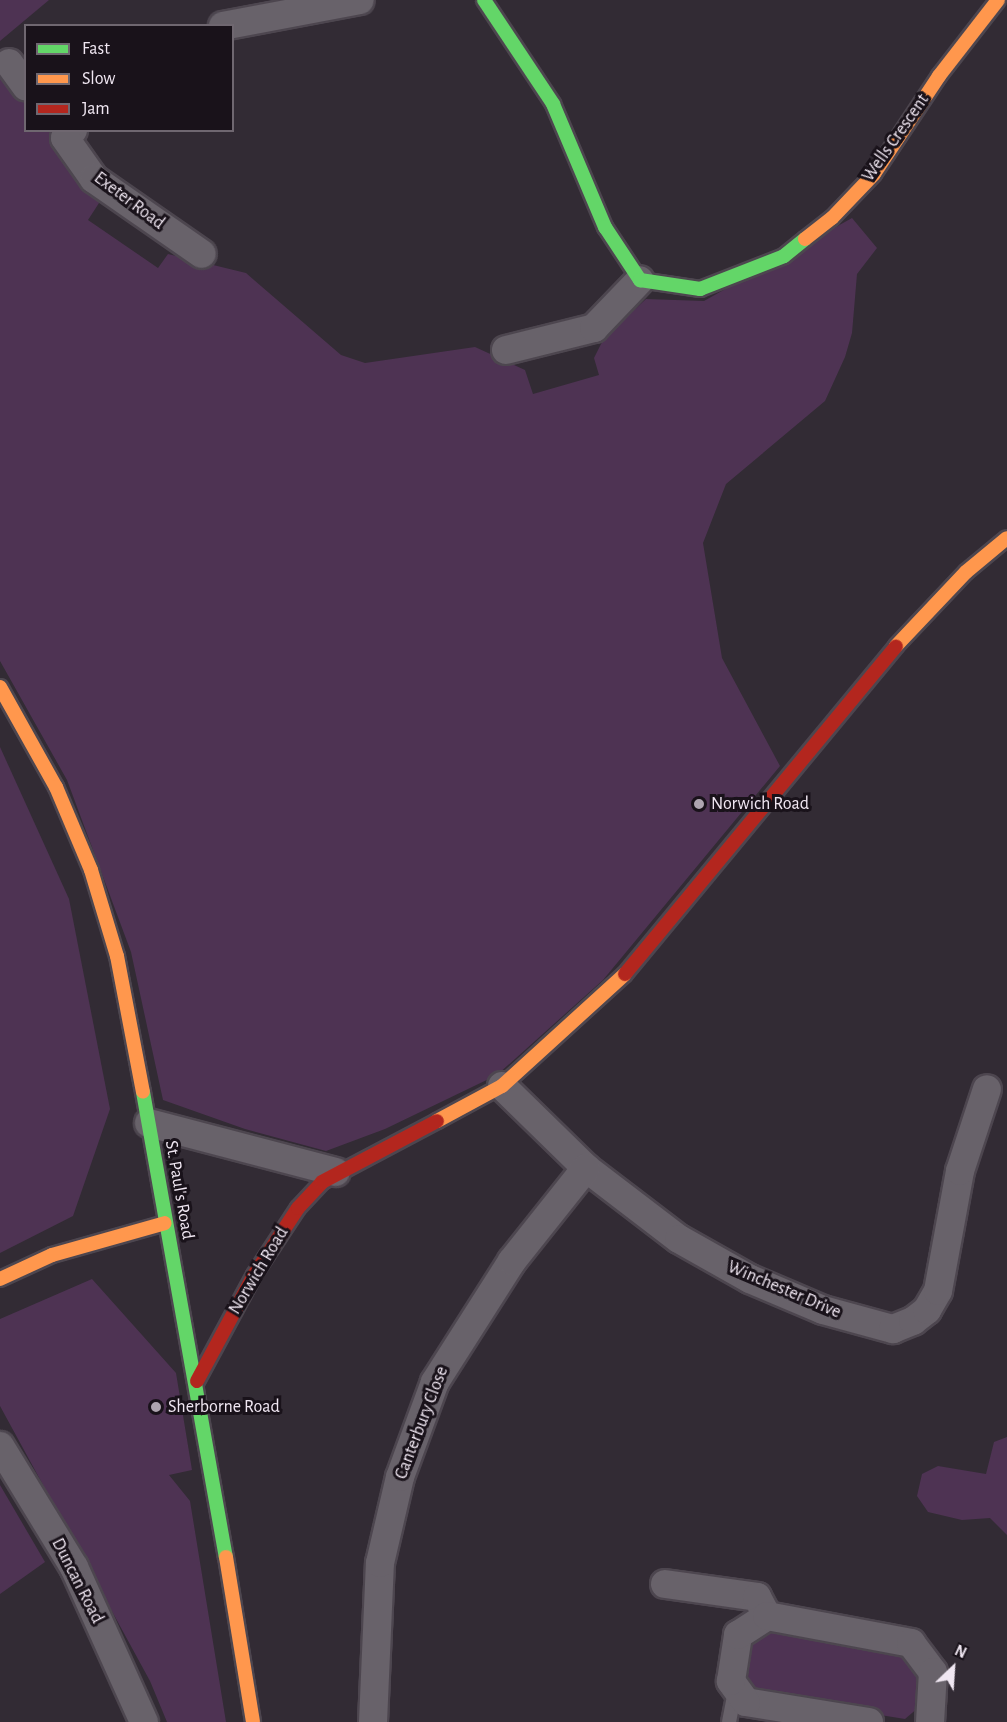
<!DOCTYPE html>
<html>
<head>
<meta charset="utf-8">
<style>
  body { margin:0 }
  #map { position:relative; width:1007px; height:1722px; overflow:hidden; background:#322b34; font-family:"Alegreya Sans",sans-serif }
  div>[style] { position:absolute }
  .green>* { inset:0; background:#4e3353 }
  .roads { filter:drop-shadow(2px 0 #4d464f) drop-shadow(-2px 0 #4d464f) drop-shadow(0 2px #4d464f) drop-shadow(0 -2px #4d464f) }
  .lane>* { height:14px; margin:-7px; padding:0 7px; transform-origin:7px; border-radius:7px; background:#68626a }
  .street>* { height:28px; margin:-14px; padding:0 14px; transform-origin:14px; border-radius:14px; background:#68626a }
  .fast>* { height:14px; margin:-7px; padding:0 7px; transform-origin:7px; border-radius:7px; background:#63d668 }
  .slow>* { height:14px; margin:-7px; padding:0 7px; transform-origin:7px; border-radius:7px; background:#ff974d }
  .jam>* { height:14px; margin:-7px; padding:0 7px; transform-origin:7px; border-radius:7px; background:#b3261e }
  .dots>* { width:16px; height:16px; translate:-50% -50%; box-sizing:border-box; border:3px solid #19121a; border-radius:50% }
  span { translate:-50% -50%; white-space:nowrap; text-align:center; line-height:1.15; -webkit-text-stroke:6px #19121a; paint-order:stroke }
  .street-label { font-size:18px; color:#f0e7f2 }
  .poi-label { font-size:18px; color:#f0e7f2 }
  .left { translate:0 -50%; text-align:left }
  .legend { position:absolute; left:24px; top:24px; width:210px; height:108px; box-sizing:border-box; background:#19121a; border:2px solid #6f6770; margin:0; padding:8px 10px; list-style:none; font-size:18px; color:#f0e7f2 }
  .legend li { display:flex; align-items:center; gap:12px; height:30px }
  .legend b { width:30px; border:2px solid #6f6770 }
  .north { position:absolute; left:923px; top:1638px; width:60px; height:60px; -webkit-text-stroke:4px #19121a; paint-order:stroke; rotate:25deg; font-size:16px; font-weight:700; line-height:24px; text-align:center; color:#f0e7f2 }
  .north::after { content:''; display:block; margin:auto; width:21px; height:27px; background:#f0e7f2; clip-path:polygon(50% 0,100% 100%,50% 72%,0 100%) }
</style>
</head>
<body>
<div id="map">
  <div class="green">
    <div style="clip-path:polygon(0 0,49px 0,0 41px)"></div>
    <div style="clip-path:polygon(0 66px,25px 100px,26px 130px,49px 131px,96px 193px,99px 203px,88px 220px,158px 268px,168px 254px,246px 273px,341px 355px,365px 363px,475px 347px,525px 370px,533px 394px,599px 375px,594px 358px,604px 338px,646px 299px,704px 301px,852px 218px,877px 248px,857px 274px,852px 333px,845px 357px,825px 401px,726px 484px,703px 543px,722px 658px,780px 766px,603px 980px,497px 1075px,385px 1129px,326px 1151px,245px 1129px,163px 1100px,131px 952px,67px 780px,0 661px)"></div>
    <div style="clip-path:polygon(0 747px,69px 899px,110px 1109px,73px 1216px,0 1253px)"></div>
    <div style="clip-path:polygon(92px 1279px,176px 1373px,192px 1470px,169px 1475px,190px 1501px,226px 1722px,167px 1722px,150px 1681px,0 1406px,0 1319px)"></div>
    <div style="clip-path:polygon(1007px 1437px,1007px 1535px,990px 1518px,962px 1520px,928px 1512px,917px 1496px,922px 1474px,938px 1466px,986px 1474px,994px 1442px)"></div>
    <div style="clip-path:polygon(0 1485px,45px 1562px,0 1594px)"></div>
    <div style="clip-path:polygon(769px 1626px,902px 1649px,923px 1677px,919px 1707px,905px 1719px,755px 1695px,743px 1677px,747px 1641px)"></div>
  </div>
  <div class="roads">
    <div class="lane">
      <div style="left:729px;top:1722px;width:33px;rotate:-79deg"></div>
    </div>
    <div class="street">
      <div style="left:223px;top:26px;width:139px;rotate:-10.7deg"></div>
      <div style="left:9px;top:63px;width:29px;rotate:54deg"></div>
      <div style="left:73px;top:130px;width:11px;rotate:135deg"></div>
      <div style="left:65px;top:138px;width:50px;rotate:54.7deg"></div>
      <div style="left:94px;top:179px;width:131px;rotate:34.8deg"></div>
      <div style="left:506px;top:350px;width:91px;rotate:-14deg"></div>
      <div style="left:594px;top:328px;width:66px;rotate:-46.2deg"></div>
      <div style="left:502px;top:1086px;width:117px;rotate:44.3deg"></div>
      <div style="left:586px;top:1168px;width:117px;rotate:37.4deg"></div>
      <div style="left:679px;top:1239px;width:81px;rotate:29.4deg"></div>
      <div style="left:750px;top:1279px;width:79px;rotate:23deg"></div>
      <div style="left:823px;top:1310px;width:73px;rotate:15.2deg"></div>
      <div style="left:893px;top:1329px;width:22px;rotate:-22deg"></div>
      <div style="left:913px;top:1321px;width:18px;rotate:-38deg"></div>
      <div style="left:927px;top:1310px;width:22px;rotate:-60deg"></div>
      <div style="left:938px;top:1291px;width:122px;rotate:-79.6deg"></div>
      <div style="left:960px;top:1171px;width:86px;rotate:-71.8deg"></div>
      <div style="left:149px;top:1123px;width:193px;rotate:14.7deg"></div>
      <div style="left:0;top:1446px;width:142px;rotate:58.6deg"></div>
      <div style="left:74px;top:1567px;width:170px;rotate:65.7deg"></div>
      <div style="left:665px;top:1584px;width:93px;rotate:8deg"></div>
      <div style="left:757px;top:1597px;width:21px;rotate:62deg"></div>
      <div style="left:373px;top:1722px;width:159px;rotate:-87.5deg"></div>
      <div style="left:380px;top:1563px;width:88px;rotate:-76.9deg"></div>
      <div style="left:400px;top:1477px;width:101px;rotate:-69.8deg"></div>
      <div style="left:435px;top:1382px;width:143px;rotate:-57.5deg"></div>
      <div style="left:512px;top:1261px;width:119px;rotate:-51.5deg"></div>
      <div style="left:869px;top:1722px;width:125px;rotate:-170.8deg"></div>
      <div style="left:746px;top:1702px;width:26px;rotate:-126deg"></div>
      <div style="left:731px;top:1681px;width:47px;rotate:-81.3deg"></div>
      <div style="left:738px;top:1635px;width:35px;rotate:-33deg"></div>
      <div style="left:767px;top:1616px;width:147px;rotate:10.6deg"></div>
      <div style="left:911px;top:1643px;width:36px;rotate:53deg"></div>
      <div style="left:933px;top:1672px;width:50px;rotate:93.4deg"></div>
    </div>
    <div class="fast">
      <div style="left:484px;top:0;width:125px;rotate:56.4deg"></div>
      <div style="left:553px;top:104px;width:134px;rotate:67.1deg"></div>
      <div style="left:605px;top:227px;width:64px;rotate:56.6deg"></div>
      <div style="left:640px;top:280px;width:61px;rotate:8.5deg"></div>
      <div style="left:700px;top:289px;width:90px;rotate:-21.4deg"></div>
      <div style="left:784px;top:256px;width:27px;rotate:-39deg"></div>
      <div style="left:143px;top:1092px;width:472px;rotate:79.9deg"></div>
    </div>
    <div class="slow">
      <div style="left:805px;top:239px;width:34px;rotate:-38deg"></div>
      <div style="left:832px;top:218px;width:61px;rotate:-46.3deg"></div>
      <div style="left:874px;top:174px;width:118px;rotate:-56.4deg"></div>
      <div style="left:939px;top:76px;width:96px;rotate:-52.2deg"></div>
      <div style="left:896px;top:646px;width:102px;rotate:-46.6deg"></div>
      <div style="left:966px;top:572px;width:53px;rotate:-39.7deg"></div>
      <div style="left:0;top:687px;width:115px;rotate:60.8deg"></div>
      <div style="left:56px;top:787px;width:90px;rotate:67.1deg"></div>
      <div style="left:91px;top:870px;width:90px;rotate:73.2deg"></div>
      <div style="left:117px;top:956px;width:138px;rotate:79.2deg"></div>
      <div style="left:437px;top:1121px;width:74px;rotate:-28.3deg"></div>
      <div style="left:502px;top:1086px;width:166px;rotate:-42.3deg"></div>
      <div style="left:0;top:1279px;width:57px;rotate:-24.8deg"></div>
      <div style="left:52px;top:1255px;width:117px;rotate:-15.8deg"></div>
      <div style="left:226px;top:1557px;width:167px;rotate:80.7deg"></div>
    </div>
    <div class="jam">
      <div style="left:625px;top:974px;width:425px;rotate:-50.4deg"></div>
      <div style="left:197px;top:1381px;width:120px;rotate:-61.7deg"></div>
      <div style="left:254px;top:1275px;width:80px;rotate:-56.7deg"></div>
      <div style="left:298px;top:1208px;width:35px;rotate:-47deg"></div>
      <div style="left:322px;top:1182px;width:130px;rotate:-27.9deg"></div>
    </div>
  </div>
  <div class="dots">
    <div style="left:699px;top:804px;background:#aea5b0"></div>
    <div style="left:156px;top:1407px;background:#aea5b0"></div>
  </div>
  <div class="street-label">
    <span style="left:896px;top:138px;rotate:-55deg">Wells Crescent</span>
    <span style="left:129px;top:201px;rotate:37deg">Exeter Road</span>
    <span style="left:179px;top:1190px;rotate:80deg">St. Paul's Road</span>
    <span style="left:259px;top:1271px;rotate:-59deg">Norwich Road</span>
    <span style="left:784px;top:1290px;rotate:23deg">Winchester Drive</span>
    <span style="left:422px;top:1423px;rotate:-69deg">Canterbury Close</span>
    <span style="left:77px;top:1581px;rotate:63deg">Duncan Road</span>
  </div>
  <div class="poi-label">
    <span class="left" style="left:711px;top:804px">Norwich Road</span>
    <span class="left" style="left:168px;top:1407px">Sherborne Road</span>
  </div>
  <ul class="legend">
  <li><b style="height:8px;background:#63d668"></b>Fast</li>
  <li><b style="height:8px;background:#ff974d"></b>Slow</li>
  <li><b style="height:8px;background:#b3261e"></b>Jam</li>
  </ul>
  <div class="north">N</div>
</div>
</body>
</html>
